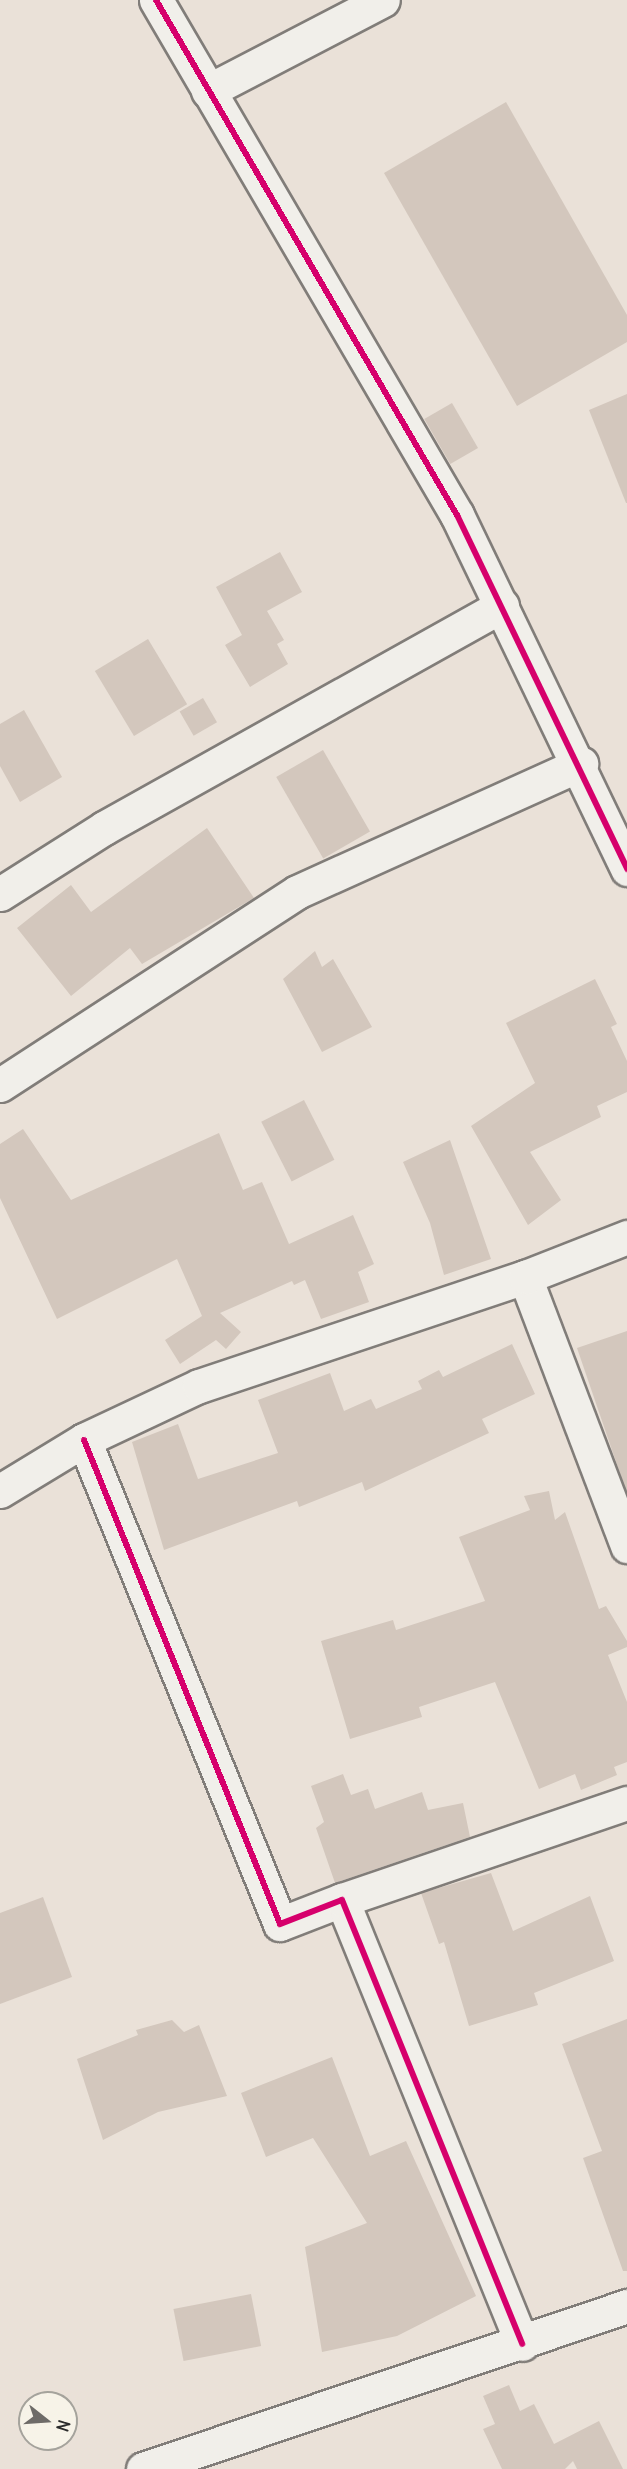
<!DOCTYPE html>
<html>
<head>
<meta charset="utf-8">
<style>
  body { margin:0 }
  #map { position:relative; width:627px; height:2469px; overflow:hidden; background:#eae1d8; font-family:Delius,sans-serif }
  div>[style] { position:absolute }
  .building>* { inset:0; background:#d3c7bd; transform-origin:0 0 }
  .roads { filter:drop-shadow(2px 0 #817d79) drop-shadow(-2px 0 #817d79) drop-shadow(0 2px #817d79) drop-shadow(0 -2px #817d79) }
  .minor>* { height:33px; margin:-16.5px; padding:0 16.5px; transform-origin:16.5px; border-radius:16.5px; background:#f1efea }
  .cycleway>* { height:6px; margin:-3px; padding:0 3px; transform-origin:3px; border-radius:3px; background:#d6006c }
  span { translate:-50% -50%; white-space:nowrap; text-align:center; line-height:1.15; -webkit-text-stroke:6px #f7f3e8; paint-order:stroke }
  .north { position:absolute; left:18px; top:2391px; width:60px; height:60px; box-sizing:border-box; background:#f7f3e8; border:2px solid #a5a39c; border-radius:50%; rotate:107deg; font-size:16px; font-weight:700; line-height:24px; text-align:center; color:#2b2b2b }
  .north::after { content:''; display:block; margin:auto; width:21px; height:27px; background:#6e6b68; clip-path:polygon(50% 0,100% 100%,50% 72%,0 100%) }
</style>
</head>
<body>
<div id="map">
  <div class="building">
    <div style="clip-path:polygon(506px 102px,627px 315px,627px 342px,517px 406px,384px 173px)"></div>
    <div style="clip-path:polygon(627px 394px,627px 503px,626px 503px,589px 410px)"></div>
    <div style="left:452px;top:403px;width:52px;height:32px;rotate:60deg"></div>
    <div style="clip-path:polygon(280px 552px,302px 592px,267px 611px,284px 640px,277px 644px,288px 664px,250px 687px,225px 645px,242px 635px,216px 587px)"></div>
    <div style="left:148px;top:639px;width:76px;height:62px;rotate:59deg"></div>
    <div style="left:203px;top:698px;width:28px;height:27px;rotate:60deg"></div>
    <div style="clip-path:polygon(24px 710px,62px 777px,20px 802px,0 766px,0 724px)"></div>
    <div style="left:323px;top:750px;width:94px;height:54px;rotate:60deg"></div>
    <div style="clip-path:polygon(207px 828px,254px 898px,142px 964px,130px 948px,71px 996px,17px 928px,71px 885px,91px 912px)"></div>
    <div style="clip-path:polygon(315px 951px,322px 967px,333px 959px,372px 1027px,322px 1052px,283px 979px)"></div>
    <div style="clip-path:polygon(595px 979px,617px 1024px,611px 1027px,627px 1061px,627px 1092px,597px 1106px,601px 1117px,530px 1152px,561px 1200px,528px 1225px,471px 1126px,535px 1083px,506px 1023px)"></div>
    <div style="left:304px;top:1100px;width:67px;height:48px;rotate:63deg"></div>
    <div style="clip-path:polygon(23px 1129px,71px 1200px,219px 1133px,243px 1190px,262px 1182px,289px 1244px,353px 1215px,374px 1264px,358px 1272px,369px 1302px,321px 1319px,305px 1280px,294px 1285px,292px 1281px,220px 1313px,241px 1332px,226px 1349px,216px 1340px,180px 1364px,165px 1340px,202px 1316px,177px 1259px,57px 1319px,0 1198px,0 1144px)"></div>
    <div style="clip-path:polygon(450px 1140px,491px 1259px,444px 1275px,430px 1223px,403px 1162px)"></div>
    <div style="clip-path:polygon(627px 1331px,627px 1490px,626px 1491px,577px 1348px)"></div>
    <div style="clip-path:polygon(512px 1344px,535px 1394px,482px 1419px,489px 1433px,365px 1491px,362px 1482px,299px 1507px,297px 1501px,164px 1550px,132px 1442px,178px 1424px,198px 1479px,278px 1453px,258px 1400px,330px 1373px,344px 1411px,371px 1399px,376px 1409px,422px 1389px,418px 1381px,439px 1370px,443px 1377px)"></div>
    <div style="clip-path:polygon(549px 1491px,555px 1520px,565px 1512px,599px 1609px,606px 1606px,627px 1641px,627px 1647px,608px 1655px,627px 1702px,627px 1762px,614px 1767px,617px 1775px,581px 1790px,575px 1774px,539px 1789px,495px 1682px,419px 1707px,422px 1717px,350px 1739px,321px 1641px,393px 1620px,396px 1630px,485px 1601px,459px 1537px,530px 1510px,524px 1496px)"></div>
    <div style="clip-path:polygon(343px 1774px,351px 1795px,368px 1789px,375px 1809px,422px 1792px,428px 1810px,463px 1803px,470px 1837px,335px 1883px,316px 1828px,324px 1822px,311px 1786px)"></div>
    <div style="clip-path:polygon(491px 1873px,513px 1931px,590px 1896px,614px 1961px,534px 1993px,538px 2005px,469px 2026px,444px 1942px,439px 1944px,421px 1893px)"></div>
    <div style="clip-path:polygon(43px 1897px,72px 1977px,0 2004px,0 1913px)"></div>
    <div style="clip-path:polygon(627px 2019px,627px 2271px,623px 2271px,583px 2158px,602px 2151px,562px 2044px)"></div>
    <div style="clip-path:polygon(172px 2020px,184px 2032px,199px 2025px,227px 2096px,158px 2112px,103px 2140px,77px 2059px,138px 2035px,136px 2030px)"></div>
    <div style="clip-path:polygon(332px 2057px,370px 2156px,406px 2141px,476px 2296px,397px 2336px,322px 2352px,305px 2247px,367px 2223px,313px 2138px,266px 2157px,241px 2093px)"></div>
    <div style="left:251px;top:2294px;width:53px;height:79px;rotate:79deg"></div>
    <div style="clip-path:polygon(509px 2385px,520px 2411px,534px 2404px,554px 2444px,599px 2421px,623px 2469px,577px 2469px,573px 2461px,565px 2469px,502px 2469px,483px 2429px,495px 2424px,483px 2396px)"></div>
  </div>
  <div class="roads">
    <div class="minor">
      <div style="left:156px;top:0;width:597px;rotate:59.7deg"></div>
      <div style="left:457px;top:515px;width:393px;rotate:64.3deg"></div>
      <div style="left:208px;top:91px;width:197px;rotate:-27.5deg"></div>
      <div style="left:0;top:894px;width:123px;rotate:-32.4deg"></div>
      <div style="left:104px;top:828px;width:456px;rotate:-29.2deg"></div>
      <div style="left:0;top:1085px;width:354px;rotate:-33deg"></div>
      <div style="left:297px;top:892px;width:312px;rotate:-24.3deg"></div>
      <div style="left:525px;top:1277px;width:288px;rotate:69.2deg"></div>
      <div style="left:84px;top:1440px;width:522px;rotate:67.95deg"></div>
      <div style="left:280px;top:1924px;width:66px;rotate:-21.2deg"></div>
      <div style="left:342px;top:1900px;width:479px;rotate:67.9deg"></div>
      <div style="left:0;top:1491px;width:98px;rotate:-31.3deg"></div>
      <div style="left:84px;top:1440px;width:127px;rotate:-25.2deg"></div>
      <div style="left:199px;top:1386px;width:344px;rotate:-18.5deg"></div>
      <div style="left:525px;top:1277px;width:110px;rotate:-21.4deg"></div>
      <div style="left:342px;top:1900px;width:301px;rotate:-18.8deg"></div>
      <div style="left:143px;top:2469px;width:511px;rotate:-18.61deg"></div>
    </div>
  </div>
  <div class="cycleway">
    <div style="left:156px;top:0;width:597px;rotate:59.7deg"></div>
    <div style="left:457px;top:515px;width:393px;rotate:64.3deg"></div>
    <div style="left:84px;top:1440px;width:522px;rotate:67.95deg"></div>
    <div style="left:280px;top:1924px;width:66px;rotate:-21.2deg"></div>
    <div style="left:342px;top:1900px;width:479px;rotate:67.9deg"></div>
  </div>
  <div class="north">N</div>
</div>
</body>
</html>
